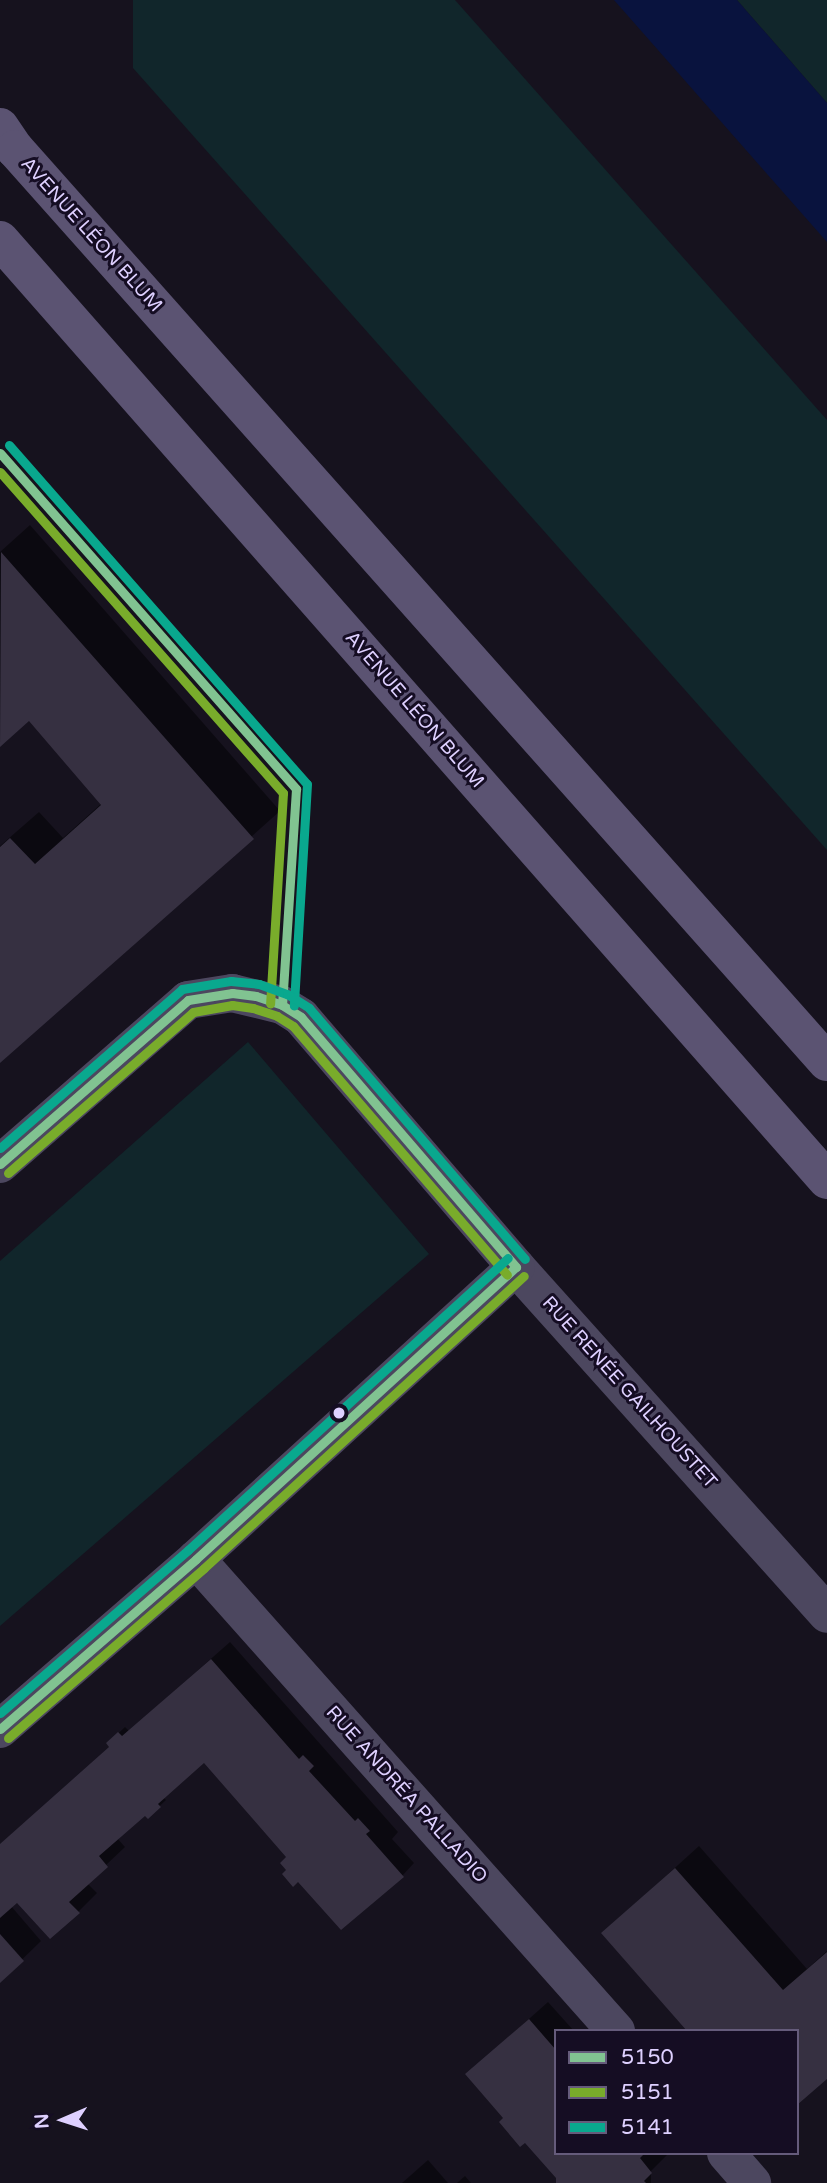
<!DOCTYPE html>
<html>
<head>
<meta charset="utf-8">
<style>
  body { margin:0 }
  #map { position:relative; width:827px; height:2183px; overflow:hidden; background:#16121e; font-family:"Varela Round",sans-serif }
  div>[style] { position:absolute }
  .green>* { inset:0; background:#11262b }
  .water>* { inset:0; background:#09133e }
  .shadow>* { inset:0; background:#0007 }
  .building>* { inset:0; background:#363041 }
  .street>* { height:38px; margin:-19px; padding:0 19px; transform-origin:19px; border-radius:19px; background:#4c475f }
  .secondary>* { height:38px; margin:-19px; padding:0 19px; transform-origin:19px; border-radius:19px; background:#5b5372 }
  .bus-1>* { height:9px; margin:-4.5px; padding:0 4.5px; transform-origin:4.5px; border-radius:4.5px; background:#81c391 }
  .bus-2>* { height:9px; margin:-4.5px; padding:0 4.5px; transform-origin:4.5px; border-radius:4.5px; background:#79ac2b }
  .bus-3>* { height:9px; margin:-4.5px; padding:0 4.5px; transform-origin:4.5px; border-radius:4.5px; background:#09a88e }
  .dots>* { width:19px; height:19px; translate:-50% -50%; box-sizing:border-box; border:4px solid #150d23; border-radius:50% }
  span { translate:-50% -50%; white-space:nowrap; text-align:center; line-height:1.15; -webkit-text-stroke:6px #150d23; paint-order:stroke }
  .street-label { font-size:19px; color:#ded0ff }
  .legend { position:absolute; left:554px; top:2029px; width:245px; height:126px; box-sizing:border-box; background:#150d23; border:2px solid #655b7b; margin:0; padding:9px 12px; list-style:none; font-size:21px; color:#ded0ff }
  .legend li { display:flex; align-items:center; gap:14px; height:35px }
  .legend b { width:35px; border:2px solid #655b7b }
  .north { position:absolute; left:28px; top:2085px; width:70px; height:70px; -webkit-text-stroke:5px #150d23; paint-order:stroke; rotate:267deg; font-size:19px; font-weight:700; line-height:28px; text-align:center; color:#ded0ff }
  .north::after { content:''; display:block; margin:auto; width:24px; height:32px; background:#ded0ff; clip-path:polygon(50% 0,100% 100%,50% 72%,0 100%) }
</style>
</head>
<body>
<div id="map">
  <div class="green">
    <div style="clip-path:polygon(133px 0,455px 0,827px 420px,827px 850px,133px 68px)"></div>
    <div style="clip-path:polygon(737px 0,827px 0,827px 103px)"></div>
    <div style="clip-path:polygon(248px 1042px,429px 1254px,0 1626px,0 1261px)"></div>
  </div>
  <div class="water">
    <div style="clip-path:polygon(614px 0,737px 0,827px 103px,827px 242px)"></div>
  </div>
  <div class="shadow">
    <div style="clip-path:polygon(30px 525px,280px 811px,0 1061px,0 846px,39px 812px,63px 838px,102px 803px,29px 719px,0 744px,0 552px)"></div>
    <div style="clip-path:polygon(230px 1642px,398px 1832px,392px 1839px,414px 1863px,402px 1876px,288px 1870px,289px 1857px,204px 1760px,163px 1797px,166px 1800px,148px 1817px,145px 1813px,117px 1838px,125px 1847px,87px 1883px,97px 1893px,78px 1912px,17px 1900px,11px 1906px,41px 1941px,0 1981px,0 1845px,111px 1747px,108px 1743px,125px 1727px,129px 1731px)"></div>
    <div style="clip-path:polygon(699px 1846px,807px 1969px,827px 1951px,827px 2077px,797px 2031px,603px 1933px)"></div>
    <div style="clip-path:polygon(548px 2002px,574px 2031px,556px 2031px,556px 2153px,669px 2153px,651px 2171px,651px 2183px,558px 2183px,557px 2177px,505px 2118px,484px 2059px)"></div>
    <div style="clip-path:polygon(428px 2160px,448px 2183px,402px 2183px)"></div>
    <div style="clip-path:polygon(465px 2176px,471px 2183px,457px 2183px)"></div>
  </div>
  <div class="building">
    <div style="clip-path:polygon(1px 552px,254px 839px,0 1063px,0 847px,10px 838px,35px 864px,101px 805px,29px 721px,0 747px)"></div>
    <div style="clip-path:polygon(211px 1659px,299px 1759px,303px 1755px,314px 1766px,309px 1771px,355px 1821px,358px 1818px,370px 1831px,366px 1834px,404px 1877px,341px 1930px,298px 1882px,293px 1887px,282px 1874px,286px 1870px,280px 1863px,286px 1857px,204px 1763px,158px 1804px,161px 1807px,148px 1819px,145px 1816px,99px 1856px,108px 1867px,69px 1902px,80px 1913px,50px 1939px,17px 1903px,0 1918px,0 1844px,109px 1747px,106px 1743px,118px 1732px,122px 1736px)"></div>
    <div style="clip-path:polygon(675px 1868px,783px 1990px,827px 1952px,827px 2079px,797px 2105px,797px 2031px,687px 2031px,601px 1933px)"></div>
    <div style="clip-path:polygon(0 1934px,24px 1961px,0 1983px)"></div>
    <div style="clip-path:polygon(529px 2019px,556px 2050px,556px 2153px,645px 2153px,640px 2158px,652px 2173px,644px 2181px,646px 2183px,556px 2183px,556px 2178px,525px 2143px,520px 2147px,499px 2122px,503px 2118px,465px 2074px)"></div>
  </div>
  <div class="street">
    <div style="left:0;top:1164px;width:249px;rotate:-41.1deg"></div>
    <div style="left:188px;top:1000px;width:45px;rotate:-9deg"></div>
    <div style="left:232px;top:993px;width:51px;rotate:13.5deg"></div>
    <div style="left:282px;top:1005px;width:22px;rotate:32deg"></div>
    <div style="left:301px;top:1017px;width:330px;rotate:49.3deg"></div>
    <div style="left:516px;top:1267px;width:466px;rotate:48.1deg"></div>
    <div style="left:196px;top:1559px;width:632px;rotate:48.34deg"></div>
    <div style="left:0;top:1729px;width:259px;rotate:-40.9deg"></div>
    <div style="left:196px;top:1559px;width:433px;rotate:-42.4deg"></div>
    <div style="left:726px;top:2153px;width:40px;rotate:49deg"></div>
  </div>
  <div class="secondary">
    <div style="left:0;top:127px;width:27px;rotate:56deg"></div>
    <div style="left:15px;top:149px;width:1222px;rotate:48.35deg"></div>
    <div style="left:0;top:240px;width:1252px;rotate:48.66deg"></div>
  </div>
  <div class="bus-1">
    <div style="left:0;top:453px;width:448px;rotate:48.6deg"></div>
    <div style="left:296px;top:789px;width:216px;rotate:93.7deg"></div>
    <div style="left:0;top:1164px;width:249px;rotate:-41.1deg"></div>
    <div style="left:188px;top:1000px;width:45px;rotate:-9deg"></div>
    <div style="left:232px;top:993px;width:24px;rotate:7deg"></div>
    <div style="left:256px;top:996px;width:28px;rotate:19deg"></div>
    <div style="left:282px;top:1005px;width:22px;rotate:32deg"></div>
    <div style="left:301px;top:1017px;width:330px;rotate:49.3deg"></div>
    <div style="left:0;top:1729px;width:259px;rotate:-40.9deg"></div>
    <div style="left:196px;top:1559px;width:433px;rotate:-42.4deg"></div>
  </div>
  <div class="bus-2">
    <div style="left:0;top:472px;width:428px;rotate:48.6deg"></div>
    <div style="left:283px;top:793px;width:211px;rotate:93.5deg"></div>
    <div style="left:8px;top:1173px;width:245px;rotate:-41deg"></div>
    <div style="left:193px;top:1012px;width:40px;rotate:-10deg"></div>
    <div style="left:232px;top:1005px;width:21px;rotate:8deg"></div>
    <div style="left:253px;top:1008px;width:25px;rotate:18deg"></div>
    <div style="left:277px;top:1016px;width:19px;rotate:32deg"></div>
    <div style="left:293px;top:1026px;width:328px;rotate:49.3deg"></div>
    <div style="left:8px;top:1738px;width:259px;rotate:-40.9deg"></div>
    <div style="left:204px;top:1568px;width:433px;rotate:-42.4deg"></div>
  </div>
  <div class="bus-3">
    <div style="left:9px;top:445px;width:451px;rotate:48.7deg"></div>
    <div style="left:307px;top:784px;width:222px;rotate:93.4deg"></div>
    <div style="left:0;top:1148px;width:242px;rotate:-41.1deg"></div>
    <div style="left:182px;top:989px;width:50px;rotate:-9.3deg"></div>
    <div style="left:231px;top:981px;width:28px;rotate:6deg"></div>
    <div style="left:259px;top:984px;width:30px;rotate:20deg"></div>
    <div style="left:287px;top:994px;width:26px;rotate:32deg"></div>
    <div style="left:309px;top:1008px;width:331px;rotate:49.3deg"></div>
    <div style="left:0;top:1713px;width:249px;rotate:-40.9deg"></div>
    <div style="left:188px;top:1550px;width:433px;rotate:-42.4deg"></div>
  </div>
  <div class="dots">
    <div style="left:339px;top:1413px;background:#ded0ff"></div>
  </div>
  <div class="street-label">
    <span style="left:91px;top:235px;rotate:48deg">AVENUE LÉON BLUM</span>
    <span style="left:414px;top:710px;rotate:49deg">AVENUE LÉON BLUM</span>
    <span style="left:629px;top:1393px;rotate:48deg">RUE RENÉE GAILHOUSTET</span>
    <span style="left:406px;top:1795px;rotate:48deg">RUE ANDRÉA PALLADIO</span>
  </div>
  <ul class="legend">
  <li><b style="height:9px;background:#81c391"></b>5150</li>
  <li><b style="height:9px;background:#79ac2b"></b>5151</li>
  <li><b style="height:9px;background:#09a88e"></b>5141</li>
  </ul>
  <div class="north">N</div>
</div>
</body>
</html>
